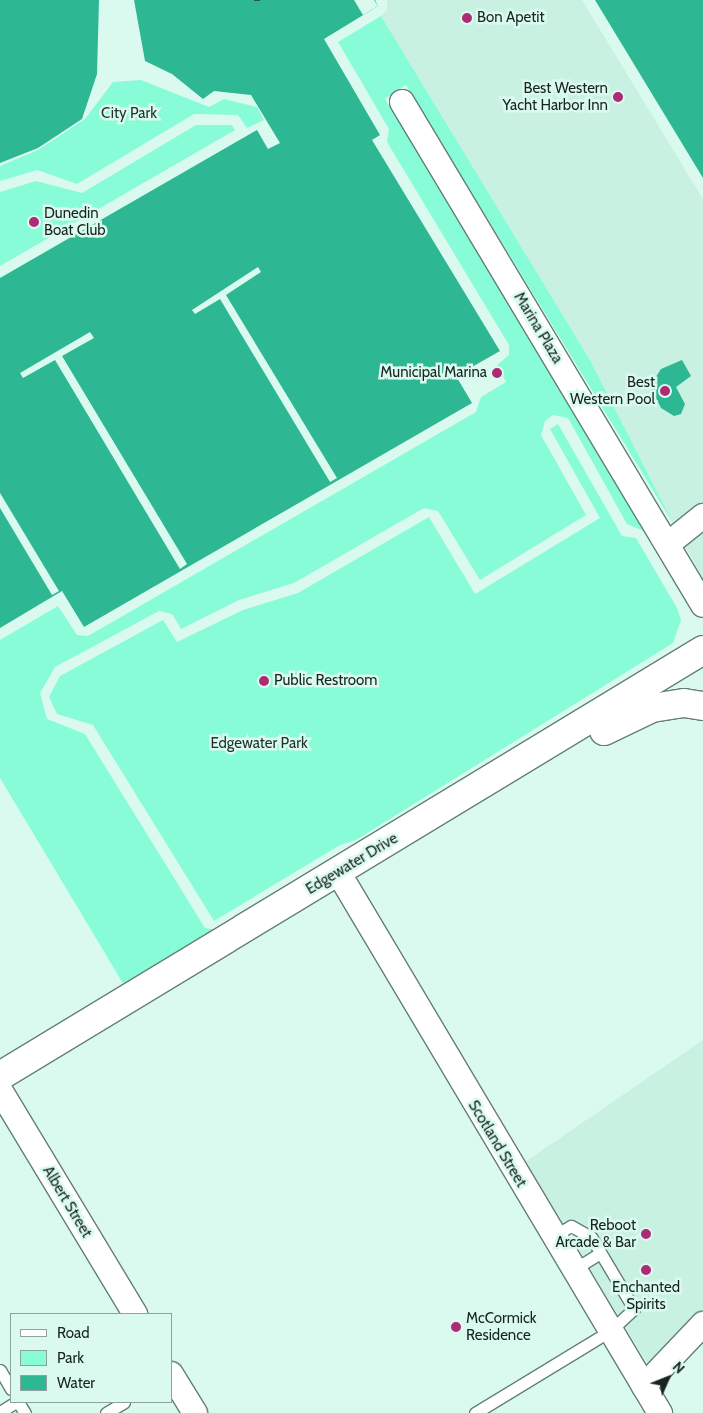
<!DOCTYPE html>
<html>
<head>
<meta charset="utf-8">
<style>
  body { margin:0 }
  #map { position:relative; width:703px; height:1413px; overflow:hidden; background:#dbfaef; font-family:Cabin,sans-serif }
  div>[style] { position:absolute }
  .built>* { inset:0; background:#c9f1e2 }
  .green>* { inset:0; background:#88fbd7 }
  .water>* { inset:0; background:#2db793 }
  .pier>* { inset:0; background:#dbfaef }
  .ferry>* { height:1px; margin-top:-0.5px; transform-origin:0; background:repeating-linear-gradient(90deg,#25594a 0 6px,transparent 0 11px) }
  .roads { filter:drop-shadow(1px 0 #648076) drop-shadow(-1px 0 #648076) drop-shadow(0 1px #648076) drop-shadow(0 -1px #648076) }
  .lane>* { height:11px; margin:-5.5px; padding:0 5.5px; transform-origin:5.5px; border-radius:5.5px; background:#fff }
  .street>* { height:24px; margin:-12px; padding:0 12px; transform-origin:12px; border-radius:12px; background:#fff }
  .secondary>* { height:28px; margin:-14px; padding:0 14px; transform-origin:14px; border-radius:14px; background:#fff }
  .dots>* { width:14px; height:14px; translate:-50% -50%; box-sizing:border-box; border:2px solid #dbfaef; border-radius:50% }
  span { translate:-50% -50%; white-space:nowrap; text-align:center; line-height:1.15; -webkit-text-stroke:5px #dbfaef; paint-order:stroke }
  .poi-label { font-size:15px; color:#182420 }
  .left { translate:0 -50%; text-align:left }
  .right { translate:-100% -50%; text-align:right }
  .park-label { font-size:15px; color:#1d332b }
  .street-label { font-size:15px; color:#182420 }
  .legend { position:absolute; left:10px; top:1313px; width:162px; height:90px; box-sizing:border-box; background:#dbfaef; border:1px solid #8da49c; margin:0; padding:6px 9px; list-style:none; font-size:15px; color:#182420 }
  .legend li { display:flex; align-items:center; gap:10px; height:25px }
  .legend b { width:25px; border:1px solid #8da49c }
  .north { position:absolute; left:643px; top:1353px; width:50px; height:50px; -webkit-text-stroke:4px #dbfaef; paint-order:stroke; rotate:46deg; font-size:14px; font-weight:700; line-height:20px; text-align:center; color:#182420 }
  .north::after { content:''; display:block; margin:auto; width:18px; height:22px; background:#182420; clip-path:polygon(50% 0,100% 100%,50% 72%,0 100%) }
</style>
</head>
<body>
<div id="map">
  <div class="built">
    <div style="clip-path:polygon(387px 0,582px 0,703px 199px,703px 501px,674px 525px,590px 360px,381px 16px,387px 10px)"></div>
    <div style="clip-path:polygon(703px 531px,703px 579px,685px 546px)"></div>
    <div style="clip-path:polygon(703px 1040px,703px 1308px,648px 1365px,525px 1162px)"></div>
  </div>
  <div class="green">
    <div style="clip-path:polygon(381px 16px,590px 360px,674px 525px,406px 85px,385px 99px,644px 531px,627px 524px,568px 418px,553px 415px,545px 421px,541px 435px,586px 515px,480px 580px,438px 511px,424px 508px,294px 583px,239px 600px,181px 629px,172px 614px,159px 611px,55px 667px,40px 693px,47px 719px,85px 734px,205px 928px,217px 930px,124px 985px,0 778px,0 640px,58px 606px,77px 635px,88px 636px,476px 412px,481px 397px,506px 382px,497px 365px,509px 355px,509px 345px,387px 142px,389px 129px,338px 42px)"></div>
    <div style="clip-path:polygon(141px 80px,209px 107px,224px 99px,257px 107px,264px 120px,247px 128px,238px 115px,194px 114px,77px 184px,37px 170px,0 181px,0 166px,38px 150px,85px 119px,113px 82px)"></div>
    <div style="clip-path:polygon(196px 125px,232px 125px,235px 130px,0 266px,0 192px,36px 181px,82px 193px)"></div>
    <div style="clip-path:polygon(558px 424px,622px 536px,636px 538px,677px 608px,681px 620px,673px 643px,356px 840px,340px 845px,214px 921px,93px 725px,57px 714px,49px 697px,60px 676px,163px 620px,177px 642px,243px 610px,298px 593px,429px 517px,475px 594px,600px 518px,550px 429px)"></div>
  </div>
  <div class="water">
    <div style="clip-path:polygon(0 0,99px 0,97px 74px,82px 119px,38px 148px,0 163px)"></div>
    <div style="clip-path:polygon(134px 0,375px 0,378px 6px,324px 39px,380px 135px,372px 140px,500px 351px,456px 376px,472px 403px,84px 627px,62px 591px,0 628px,0 278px,257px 130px,268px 149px,280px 143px,251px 95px,214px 91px,203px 99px,172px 74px,145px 61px)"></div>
    <div style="clip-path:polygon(595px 0,703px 0,703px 178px)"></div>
    <div style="clip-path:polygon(682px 360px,691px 376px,676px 387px,685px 404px,681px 414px,674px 416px,661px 408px,650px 386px,661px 369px)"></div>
  </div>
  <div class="pier">
    <div style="clip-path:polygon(354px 0,374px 0,378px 6px,363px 15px)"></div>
    <div style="clip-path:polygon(258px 267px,261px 272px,226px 295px,337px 478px,330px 482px,220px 299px,195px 314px,192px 310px)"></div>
    <div style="clip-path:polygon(90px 332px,94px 338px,62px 356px,187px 564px,180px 569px,55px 360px,23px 378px,20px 373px)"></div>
    <div style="clip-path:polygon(0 493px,59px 591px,52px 595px,0 508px)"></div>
  </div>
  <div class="ferry">
    <div style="left:254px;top:0;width:9px"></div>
  </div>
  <div class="roads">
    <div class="lane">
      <div style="left:573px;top:1270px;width:32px;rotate:-32deg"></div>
      <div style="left:0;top:1370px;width:22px;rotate:60deg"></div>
      <div style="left:18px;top:1402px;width:13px;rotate:58deg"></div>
      <div style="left:0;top:1412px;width:19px;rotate:-32deg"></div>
      <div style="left:106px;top:1413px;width:21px;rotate:-31deg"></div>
      <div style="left:475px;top:1413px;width:158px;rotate:-31.3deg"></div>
      <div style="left:610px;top:1331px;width:33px;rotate:-43deg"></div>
      <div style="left:634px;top:1309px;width:84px;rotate:-120.8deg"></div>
      <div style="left:591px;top:1237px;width:23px;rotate:-151deg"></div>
      <div style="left:571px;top:1226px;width:21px;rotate:151deg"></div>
    </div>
    <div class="street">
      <div style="left:402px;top:102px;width:586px;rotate:59.1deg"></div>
      <div style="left:668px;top:544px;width:45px;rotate:-38.7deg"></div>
      <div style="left:338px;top:872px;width:630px;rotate:59.24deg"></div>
      <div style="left:0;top:1090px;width:262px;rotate:58.9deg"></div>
      <div style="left:171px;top:1374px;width:46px;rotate:58.4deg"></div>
      <div style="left:644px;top:1386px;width:86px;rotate:-46.4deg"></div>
    </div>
    <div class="secondary">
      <div style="left:604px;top:731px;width:53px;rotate:-25.6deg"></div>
      <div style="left:652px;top:708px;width:32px;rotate:-9deg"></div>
      <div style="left:684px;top:703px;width:19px;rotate:9deg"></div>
      <div style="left:0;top:1076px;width:822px;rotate:-31.21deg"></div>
    </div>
  </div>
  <div class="dots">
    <div style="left:467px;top:18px;background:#ad2a74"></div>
    <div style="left:618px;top:97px;background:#ad2a74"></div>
    <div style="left:34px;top:222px;background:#ad2a74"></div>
    <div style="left:497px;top:373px;background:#ad2a74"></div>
    <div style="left:665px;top:391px;background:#ad2a74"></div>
    <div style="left:264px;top:681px;background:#ad2a74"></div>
    <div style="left:646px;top:1234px;background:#ad2a74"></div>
    <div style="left:646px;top:1270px;background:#ad2a74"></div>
    <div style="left:456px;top:1327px;background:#ad2a74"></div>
  </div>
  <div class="poi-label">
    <span class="left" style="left:477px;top:18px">Bon Apetit</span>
    <span class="right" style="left:608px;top:97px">Best Western<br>Yacht Harbor Inn</span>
    <span class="left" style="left:44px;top:222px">Dunedin<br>Boat Club</span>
    <span class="right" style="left:487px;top:373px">Municipal Marina</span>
    <span class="right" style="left:655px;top:391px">Best<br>Western Pool</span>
    <span class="left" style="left:274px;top:681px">Public Restroom</span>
    <span class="right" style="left:636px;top:1234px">Reboot<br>Arcade &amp; Bar</span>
    <span style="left:646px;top:1296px">Enchanted<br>Spirits</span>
    <span class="left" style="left:466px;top:1327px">McCormick<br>Residence</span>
  </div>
  <div class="park-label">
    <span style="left:129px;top:114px">City Park</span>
    <span style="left:259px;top:744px">Edgewater Park</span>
  </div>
  <div class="street-label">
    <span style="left:538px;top:328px;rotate:59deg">Marina Plaza</span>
    <span style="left:352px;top:864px;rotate:-31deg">Edgewater Drive</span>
    <span style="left:497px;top:1144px;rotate:59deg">Scotland Street</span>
    <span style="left:67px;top:1202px;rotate:59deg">Albert Street</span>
  </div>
  <ul class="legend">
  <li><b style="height:6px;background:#fff"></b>Road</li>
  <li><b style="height:14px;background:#88fbd7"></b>Park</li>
  <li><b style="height:14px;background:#2db793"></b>Water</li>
  </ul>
  <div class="north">N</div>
</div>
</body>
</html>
